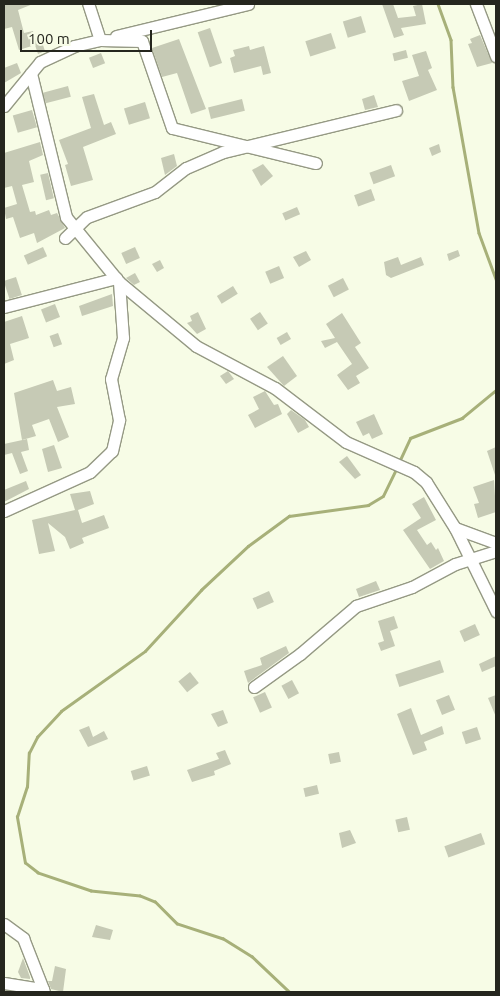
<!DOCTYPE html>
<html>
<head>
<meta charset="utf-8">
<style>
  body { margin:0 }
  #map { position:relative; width:500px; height:996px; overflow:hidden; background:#f7fce6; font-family:Ubuntu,sans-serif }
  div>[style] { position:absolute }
  .stream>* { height:2.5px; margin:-1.25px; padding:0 1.25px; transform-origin:1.25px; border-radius:1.25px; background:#a7b079 }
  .building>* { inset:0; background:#c6cab5; transform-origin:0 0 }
  .roads { filter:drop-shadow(1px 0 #959984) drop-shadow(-1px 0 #959984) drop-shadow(0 1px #959984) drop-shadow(0 -1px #959984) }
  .minor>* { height:11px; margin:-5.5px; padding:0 5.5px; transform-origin:5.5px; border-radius:5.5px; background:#fff }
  span { translate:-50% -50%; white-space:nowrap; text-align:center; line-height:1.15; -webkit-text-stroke:5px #f7fce6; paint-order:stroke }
  .frame { position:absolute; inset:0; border:5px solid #25261e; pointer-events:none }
  .scale { position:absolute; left:20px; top:30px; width:132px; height:22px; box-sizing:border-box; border:2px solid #25261e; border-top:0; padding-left:6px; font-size:15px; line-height:18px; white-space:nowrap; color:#25261e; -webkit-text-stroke:4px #f7fce6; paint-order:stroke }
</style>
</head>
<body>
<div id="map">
  <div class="stream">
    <div style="left:438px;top:4px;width:38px;rotate:70deg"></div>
    <div style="left:451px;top:40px;width:47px;rotate:87.6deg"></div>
    <div style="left:453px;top:87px;width:148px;rotate:79.9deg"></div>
    <div style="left:479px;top:233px;width:49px;rotate:69.7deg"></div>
    <div style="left:399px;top:462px;width:26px;rotate:-65deg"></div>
    <div style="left:410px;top:438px;width:56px;rotate:-21deg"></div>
    <div style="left:462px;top:418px;width:44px;rotate:-39.5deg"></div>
    <div style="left:289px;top:992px;width:51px;rotate:-136.6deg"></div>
    <div style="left:252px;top:957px;width:34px;rotate:-148deg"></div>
    <div style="left:223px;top:939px;width:48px;rotate:-161.9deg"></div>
    <div style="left:177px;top:924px;width:31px;rotate:-135deg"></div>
    <div style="left:155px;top:902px;width:16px;rotate:-158deg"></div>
    <div style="left:140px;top:896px;width:49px;rotate:-174.2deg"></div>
    <div style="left:91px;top:891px;width:56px;rotate:-161.2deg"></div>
    <div style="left:38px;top:873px;width:16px;rotate:-142deg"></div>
    <div style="left:25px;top:863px;width:47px;rotate:-99.9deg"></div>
    <div style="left:17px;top:817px;width:32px;rotate:-72deg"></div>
    <div style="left:27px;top:787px;width:34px;rotate:-87deg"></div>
    <div style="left:29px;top:753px;width:18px;rotate:-63deg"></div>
    <div style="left:37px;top:737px;width:35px;rotate:-47deg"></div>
    <div style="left:61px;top:711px;width:103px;rotate:-35.5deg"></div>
    <div style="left:145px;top:651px;width:83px;rotate:-47.4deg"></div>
    <div style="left:201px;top:590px;width:64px;rotate:-43.1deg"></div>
    <div style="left:248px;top:546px;width:51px;rotate:-36.2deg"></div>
    <div style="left:289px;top:516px;width:80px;rotate:-7.9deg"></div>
    <div style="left:368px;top:505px;width:17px;rotate:-31deg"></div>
    <div style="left:383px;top:496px;width:30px;rotate:-64deg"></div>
  </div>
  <div class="building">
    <div style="clip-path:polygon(4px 4px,33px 4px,18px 10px,24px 33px,33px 31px,37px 44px,42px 42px,45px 51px,38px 54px,35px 45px,19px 50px,12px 27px,4px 29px)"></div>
    <div style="clip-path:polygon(382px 4px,393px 4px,398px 18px,416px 16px,413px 6px,422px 4px,426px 24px,401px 28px,404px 35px,394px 38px)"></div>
    <div style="left:361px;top:16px;width:17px;height:19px;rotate:73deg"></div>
    <div style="left:210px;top:28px;width:37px;height:13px;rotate:71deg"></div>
    <div style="left:331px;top:33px;width:16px;height:27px;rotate:72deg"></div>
    <div style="clip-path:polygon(480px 35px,492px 63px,477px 67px,468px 44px,472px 43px,470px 39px)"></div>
    <div style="clip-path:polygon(179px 39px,206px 109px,191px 114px,177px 73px,162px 77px,152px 48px)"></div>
    <div style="clip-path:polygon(249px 46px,250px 50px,264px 46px,271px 73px,263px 75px,261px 66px,234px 73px,230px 58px,235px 56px,233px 50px)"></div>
    <div style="left:406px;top:50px;width:8px;height:14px;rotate:76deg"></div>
    <div style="clip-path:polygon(426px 51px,432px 68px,428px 70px,437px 90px,409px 101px,402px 81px,419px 76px,412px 55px)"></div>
    <div style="left:101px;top:53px;width:11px;height:13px;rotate:68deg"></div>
    <div style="clip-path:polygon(17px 63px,21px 73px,4px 83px,4px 68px)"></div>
    <div style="left:68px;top:86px;width:11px;height:26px;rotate:75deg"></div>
    <div style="clip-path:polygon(94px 94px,104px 125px,111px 122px,116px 134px,83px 147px,93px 180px,71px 186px,65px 165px,68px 164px,59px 140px,91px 128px,82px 97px)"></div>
    <div style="clip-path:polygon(374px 95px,378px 107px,365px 110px,362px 99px)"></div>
    <div style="left:242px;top:99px;width:12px;height:35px;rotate:76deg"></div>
    <div style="left:145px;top:102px;width:17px;height:22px;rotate:73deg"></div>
    <div style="left:32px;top:110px;width:18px;height:20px;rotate:74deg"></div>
    <div style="clip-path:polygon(40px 142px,43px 155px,29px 161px,34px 182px,22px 185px,30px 212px,35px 211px,36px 215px,49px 210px,51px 215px,57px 213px,65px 228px,37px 243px,34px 233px,20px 238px,13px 217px,6px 219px,4px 208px,17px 204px,12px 186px,4px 188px,4px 153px)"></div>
    <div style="clip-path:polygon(439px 144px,441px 152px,432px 156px,429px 148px)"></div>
    <div style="clip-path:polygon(174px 154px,177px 166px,165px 175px,161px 158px)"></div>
    <div style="clip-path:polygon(263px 164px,273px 176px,261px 186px,252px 170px)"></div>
    <div style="left:391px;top:165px;width:12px;height:23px;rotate:70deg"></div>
    <div style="left:48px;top:173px;width:26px;height:8px;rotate:77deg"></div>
    <div style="left:371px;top:189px;width:12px;height:18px;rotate:70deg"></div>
    <div style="left:297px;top:207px;width:8px;height:16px;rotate:67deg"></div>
    <div style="left:43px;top:247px;width:10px;height:21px;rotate:66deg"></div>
    <div style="left:135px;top:247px;width:12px;height:15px;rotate:66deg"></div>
    <div style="clip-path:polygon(458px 250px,460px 256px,449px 261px,447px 254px)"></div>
    <div style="clip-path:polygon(306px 251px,311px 260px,299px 267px,293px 257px)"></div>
    <div style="clip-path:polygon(398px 257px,401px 265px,421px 257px,424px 265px,391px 278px,386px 275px,384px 262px)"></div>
    <div style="clip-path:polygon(160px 260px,164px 268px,157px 272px,152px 264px)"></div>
    <div style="left:279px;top:266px;width:13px;height:15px;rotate:67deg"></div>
    <div style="clip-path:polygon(135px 273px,140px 282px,134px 285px,126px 278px)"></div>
    <div style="left:16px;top:277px;width:19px;height:13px;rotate:72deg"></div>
    <div style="left:343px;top:278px;width:13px;height:17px;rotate:63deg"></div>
    <div style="left:233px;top:286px;width:9px;height:19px;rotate:58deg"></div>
    <div style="clip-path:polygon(112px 294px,113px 306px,82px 316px,79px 306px)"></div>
    <div style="left:55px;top:304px;width:14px;height:15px;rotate:69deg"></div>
    <div style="clip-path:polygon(198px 312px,206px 329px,197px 334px,187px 323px,192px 321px,190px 316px)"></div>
    <div style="left:260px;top:312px;width:14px;height:12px;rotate:56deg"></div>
    <div style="clip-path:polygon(342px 313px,361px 343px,355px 347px,369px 368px,356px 376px,360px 383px,348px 390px,337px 375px,352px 364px,337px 342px,325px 348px,321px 341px,335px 338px,326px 324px)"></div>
    <div style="clip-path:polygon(22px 316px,29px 338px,10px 344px,14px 360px,4px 364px,4px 322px)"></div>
    <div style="left:287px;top:332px;width:8px;height:12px;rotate:60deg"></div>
    <div style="left:58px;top:333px;width:12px;height:9px;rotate:70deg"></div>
    <div style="clip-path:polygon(283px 356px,297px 376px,284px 386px,267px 367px)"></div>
    <div style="clip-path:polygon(228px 371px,234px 379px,226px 384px,220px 376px)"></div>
    <div style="clip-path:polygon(53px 380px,57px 391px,71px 387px,75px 404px,57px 407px,69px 437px,58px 442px,49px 419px,32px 425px,36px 436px,22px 440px,14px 393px)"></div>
    <div style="clip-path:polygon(265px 391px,274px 405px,278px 404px,282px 414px,255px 428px,248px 415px,259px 409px,253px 397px)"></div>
    <div style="clip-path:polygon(291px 410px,305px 420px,309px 427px,298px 433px,287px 414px)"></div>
    <div style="clip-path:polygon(374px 414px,383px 434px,372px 439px,369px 433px,363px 436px,356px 422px)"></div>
    <div style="clip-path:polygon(27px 439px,29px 450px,21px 452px,28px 471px,20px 474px,12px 453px,4px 455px,4px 444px)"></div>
    <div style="clip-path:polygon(54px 445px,62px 468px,48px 472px,42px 449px)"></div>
    <div style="clip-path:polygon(496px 447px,496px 474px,495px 475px,487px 451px)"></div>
    <div style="clip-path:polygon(347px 456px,361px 475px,355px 479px,339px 462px)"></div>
    <div style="clip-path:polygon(494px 480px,496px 512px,478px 518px,474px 504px,479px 503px,473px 487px)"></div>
    <div style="clip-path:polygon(26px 481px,29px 489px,4px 502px,4px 490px)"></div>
    <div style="clip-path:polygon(90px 491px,94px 504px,78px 510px,82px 523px,104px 515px,109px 528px,82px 538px,84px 543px,70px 549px,65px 537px,48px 523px,55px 551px,39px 554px,32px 520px,75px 510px,70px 494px)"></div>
    <div style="clip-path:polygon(424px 497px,436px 520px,417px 530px,427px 545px,431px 542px,436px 550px,438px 548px,444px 561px,430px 569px,403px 530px,421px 518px,412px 504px)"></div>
    <div style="clip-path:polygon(376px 581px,380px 590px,359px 597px,356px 589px)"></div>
    <div style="left:269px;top:591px;width:12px;height:18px;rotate:66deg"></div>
    <div style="clip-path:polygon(394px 616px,398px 628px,390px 631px,395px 646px,381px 651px,378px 643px,384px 641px,378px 621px)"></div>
    <div style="left:475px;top:624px;width:12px;height:17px;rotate:66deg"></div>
    <div style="clip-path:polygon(286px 646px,289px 653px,248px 683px,244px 671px,262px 665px,260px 658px)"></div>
    <div style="clip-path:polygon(496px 656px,496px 666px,482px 672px,479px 664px)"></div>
    <div style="left:440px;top:660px;width:13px;height:47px;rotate:72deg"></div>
    <div style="left:190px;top:672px;width:14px;height:15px;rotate:51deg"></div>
    <div style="left:292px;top:680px;width:15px;height:12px;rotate:62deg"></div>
    <div style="left:265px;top:692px;width:17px;height:13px;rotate:66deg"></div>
    <div style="left:449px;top:695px;width:16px;height:14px;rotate:68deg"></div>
    <div style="clip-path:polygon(496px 695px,496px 717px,488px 698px)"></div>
    <div style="clip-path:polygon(411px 708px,421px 735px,442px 726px,444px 734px,424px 742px,427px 750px,413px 755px,397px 714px)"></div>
    <div style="clip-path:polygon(223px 710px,228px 723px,218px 727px,211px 714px)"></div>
    <div style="clip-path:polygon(89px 726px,93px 737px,104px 731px,108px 739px,88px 747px,79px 730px)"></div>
    <div style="left:477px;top:727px;width:13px;height:16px;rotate:72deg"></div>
    <div style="clip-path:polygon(225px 750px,231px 764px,214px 771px,215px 775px,192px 782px,187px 770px,219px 759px,216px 753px)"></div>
    <div style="left:339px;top:752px;width:10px;height:11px;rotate:79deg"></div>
    <div style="left:147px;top:766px;width:10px;height:17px;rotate:73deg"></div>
    <div style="left:317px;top:785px;width:9px;height:14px;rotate:77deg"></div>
    <div style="left:407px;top:817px;width:13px;height:12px;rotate:77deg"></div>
    <div style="clip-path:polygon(350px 830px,356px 843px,342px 848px,339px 833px)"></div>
    <div style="left:481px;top:833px;width:12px;height:39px;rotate:70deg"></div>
    <div style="clip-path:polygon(96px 925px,113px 930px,110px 940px,92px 937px)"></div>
    <div style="clip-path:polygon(23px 958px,30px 977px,30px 979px,21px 978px,18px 972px)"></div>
    <div style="clip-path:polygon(55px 966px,66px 969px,63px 992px,51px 989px,48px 981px,52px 981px)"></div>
  </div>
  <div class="roads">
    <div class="minor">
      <div style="left:476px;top:4px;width:56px;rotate:69deg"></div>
      <div style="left:116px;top:36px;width:136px;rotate:-13.6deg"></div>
      <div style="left:100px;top:40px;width:42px;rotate:1.4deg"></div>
      <div style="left:142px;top:41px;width:92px;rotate:71deg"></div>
      <div style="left:172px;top:128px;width:148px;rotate:13.7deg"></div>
      <div style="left:4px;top:106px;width:57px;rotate:-50.7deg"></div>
      <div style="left:40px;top:62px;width:38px;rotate:-25deg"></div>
      <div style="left:74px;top:46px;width:27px;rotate:-13deg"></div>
      <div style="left:100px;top:40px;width:38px;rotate:-108deg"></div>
      <div style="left:65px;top:238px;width:30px;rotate:-44deg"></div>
      <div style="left:87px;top:217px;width:72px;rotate:-20.2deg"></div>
      <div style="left:155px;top:192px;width:39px;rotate:-38deg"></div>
      <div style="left:186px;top:168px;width:40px;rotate:-23.4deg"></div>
      <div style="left:223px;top:152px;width:178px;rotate:-13.6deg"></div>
      <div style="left:119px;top:282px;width:100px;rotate:39.7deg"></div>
      <div style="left:196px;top:346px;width:89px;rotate:28deg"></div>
      <div style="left:275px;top:388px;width:89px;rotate:37.3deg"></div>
      <div style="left:346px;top:442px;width:74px;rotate:23.8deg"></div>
      <div style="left:414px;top:472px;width:16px;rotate:40deg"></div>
      <div style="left:426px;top:482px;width:54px;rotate:57.8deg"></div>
      <div style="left:455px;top:528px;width:44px;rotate:20.1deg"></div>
      <div style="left:4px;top:307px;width:116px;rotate:-14.5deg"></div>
      <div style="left:4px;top:511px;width:94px;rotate:-24.4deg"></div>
      <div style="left:90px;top:472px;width:30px;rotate:-44deg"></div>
      <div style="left:112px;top:451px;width:32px;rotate:-77deg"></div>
      <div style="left:119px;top:420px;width:42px;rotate:-101deg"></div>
      <div style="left:111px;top:379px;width:43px;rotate:-73.7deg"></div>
      <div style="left:123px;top:338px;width:56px;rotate:-94.1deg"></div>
      <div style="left:119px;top:282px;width:84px;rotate:-129.2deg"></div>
      <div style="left:66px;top:217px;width:148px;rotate:-103.7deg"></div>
      <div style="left:455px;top:528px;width:93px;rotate:63.7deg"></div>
      <div style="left:254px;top:687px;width:57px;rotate:-35.7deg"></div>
      <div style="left:300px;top:654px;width:74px;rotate:-40.6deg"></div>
      <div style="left:356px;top:606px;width:59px;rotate:-18.7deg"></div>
      <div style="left:412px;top:587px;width:49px;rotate:-28.1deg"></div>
      <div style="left:455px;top:564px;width:43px;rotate:-17.6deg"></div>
      <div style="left:4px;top:924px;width:24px;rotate:36deg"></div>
      <div style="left:23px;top:938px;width:55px;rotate:68.6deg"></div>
      <div style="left:4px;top:983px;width:39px;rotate:9deg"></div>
      <div style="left:43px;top:989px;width:3px;rotate:72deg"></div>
    </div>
  </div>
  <div class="frame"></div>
  <div class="scale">100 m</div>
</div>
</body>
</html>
